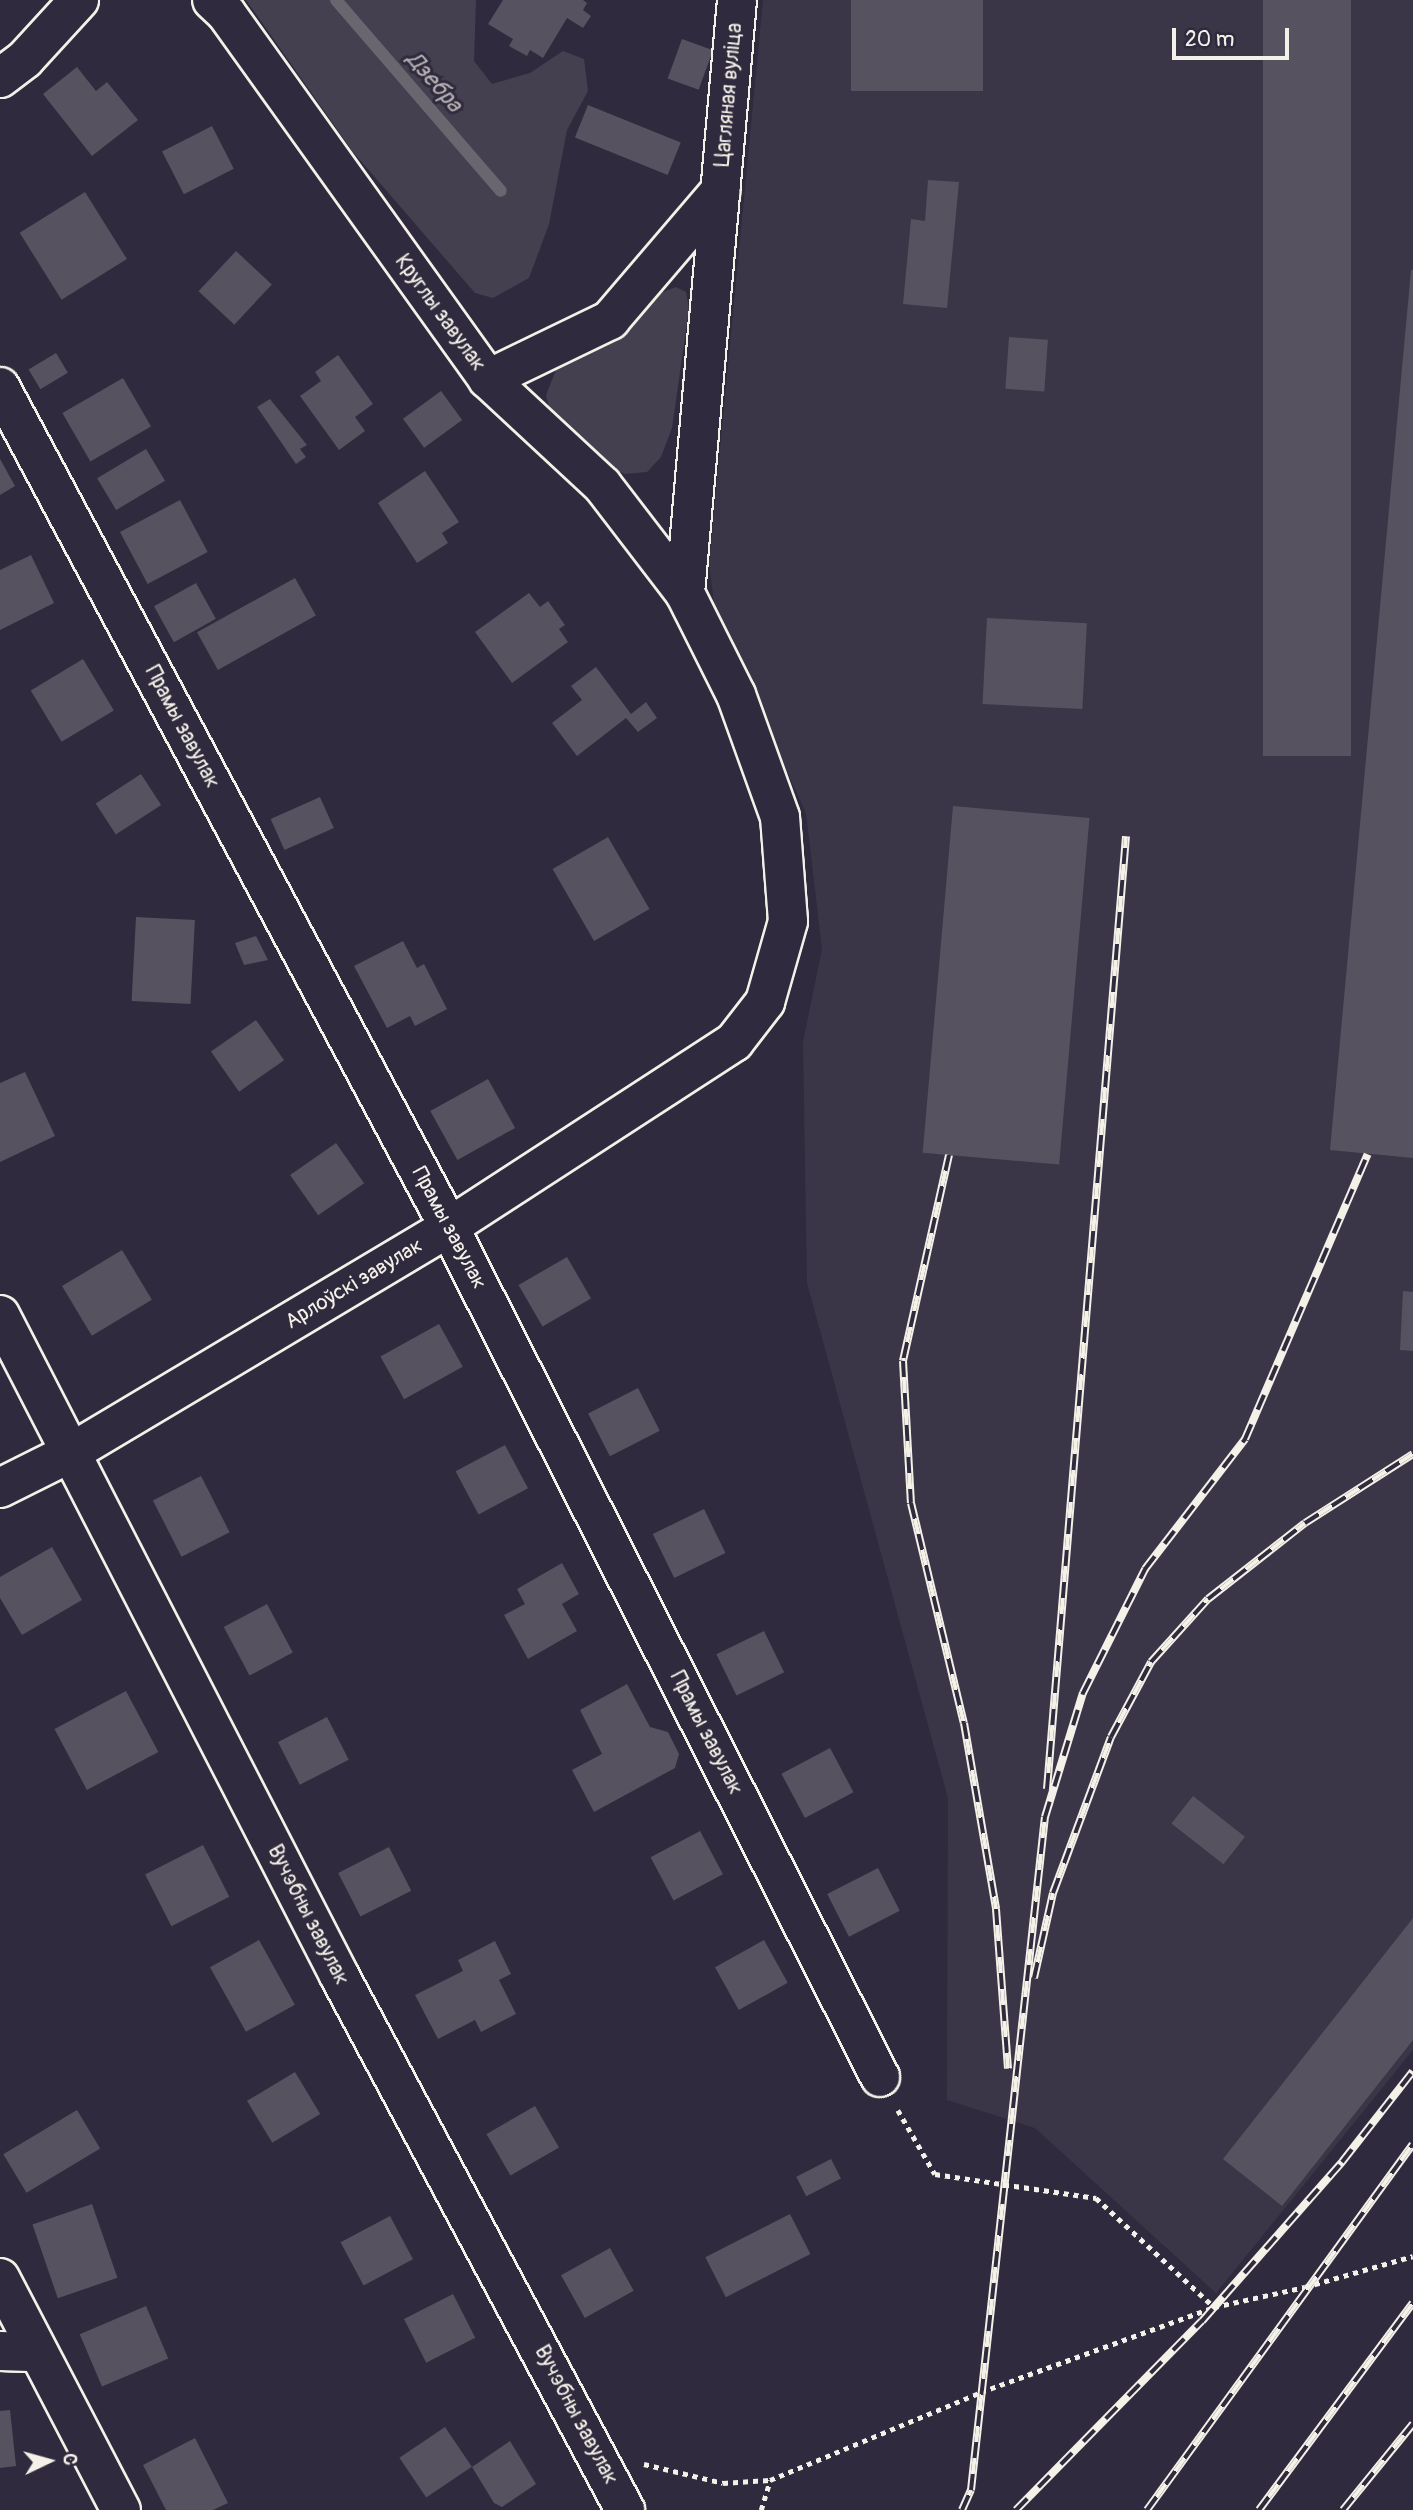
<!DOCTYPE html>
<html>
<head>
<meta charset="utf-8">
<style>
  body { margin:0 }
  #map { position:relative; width:1413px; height:2510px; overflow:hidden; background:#2f2a3d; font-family:Pangolin,sans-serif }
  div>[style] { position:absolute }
  .built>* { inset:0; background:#3b3647 }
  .green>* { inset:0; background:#454050 }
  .stream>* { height:12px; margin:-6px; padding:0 6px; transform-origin:6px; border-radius:6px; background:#6a6670 }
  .building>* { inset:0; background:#56525f; transform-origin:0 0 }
  .path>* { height:4.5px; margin-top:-2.25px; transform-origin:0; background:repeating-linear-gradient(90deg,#f4f1e8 0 5px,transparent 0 10px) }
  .roads { filter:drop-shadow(2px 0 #f4f1e8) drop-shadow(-2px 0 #f4f1e8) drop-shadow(0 2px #f4f1e8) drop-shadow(0 -2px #f4f1e8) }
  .minor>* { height:38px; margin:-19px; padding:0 19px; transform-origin:19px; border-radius:19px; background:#2f2a3d }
  .rail>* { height:8px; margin-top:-4px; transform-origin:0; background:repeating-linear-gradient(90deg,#2f2a3d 0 16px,#f4f1e8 0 32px); box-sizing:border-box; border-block:2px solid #f4f1e8 }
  span { translate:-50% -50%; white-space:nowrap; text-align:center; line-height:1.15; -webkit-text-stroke:6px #2f2a3d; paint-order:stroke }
  .street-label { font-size:21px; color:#f4f1e8 }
  .water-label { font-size:23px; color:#b6b2b2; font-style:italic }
  .north { position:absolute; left:14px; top:2426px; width:70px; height:70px; -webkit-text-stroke:5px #2f2a3d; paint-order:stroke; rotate:85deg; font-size:19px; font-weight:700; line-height:28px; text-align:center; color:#f4f1e8 }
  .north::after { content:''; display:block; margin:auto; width:24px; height:32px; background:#f4f1e8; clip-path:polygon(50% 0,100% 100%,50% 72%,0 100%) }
  .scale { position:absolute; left:1172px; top:28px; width:117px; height:32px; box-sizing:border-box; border:4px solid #f4f1e8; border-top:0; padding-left:9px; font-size:21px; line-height:24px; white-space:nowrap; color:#f4f1e8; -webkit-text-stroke:5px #2f2a3d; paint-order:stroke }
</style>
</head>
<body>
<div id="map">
  <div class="built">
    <div style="clip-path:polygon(763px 0,1413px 0,1413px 2050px,1216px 2293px,1035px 2128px,947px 2100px,948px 1798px,807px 1283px,803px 1042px,822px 949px,806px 813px,716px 617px,709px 564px)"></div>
  </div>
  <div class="green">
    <div style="clip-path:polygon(246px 0,476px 0,474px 61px,492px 84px,530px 73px,563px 51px,584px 59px,588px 91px,567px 130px,549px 224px,529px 278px,493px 298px,475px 293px,353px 152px)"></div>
    <div style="clip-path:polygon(676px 287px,686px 292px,689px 309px,672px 428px,661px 457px,647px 472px,625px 474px,605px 466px,552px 419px,546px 395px,558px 365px,620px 336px,658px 294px)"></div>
  </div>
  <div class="stream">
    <div style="left:336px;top:0;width:252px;rotate:49.2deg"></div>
  </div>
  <div class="building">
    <div style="clip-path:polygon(503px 0,583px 0,587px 3px,583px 10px,591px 16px,583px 28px,567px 18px,543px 58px,530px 50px,527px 56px,509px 46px,513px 39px,488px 24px)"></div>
    <div style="left:851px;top:0;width:132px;height:91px"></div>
    <div style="left:1263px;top:0;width:88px;height:756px"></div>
    <div style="left:682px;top:39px;width:33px;height:42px;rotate:20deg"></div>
    <div style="clip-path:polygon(77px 67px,96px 91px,107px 82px,138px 120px,92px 156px,43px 94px)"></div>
    <div style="left:588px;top:105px;width:100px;height:35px;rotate:22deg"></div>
    <div style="left:212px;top:126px;width:48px;height:56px;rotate:63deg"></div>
    <div style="clip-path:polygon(928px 180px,959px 182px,947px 308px,903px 304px,911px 219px,925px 221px)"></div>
    <div style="left:85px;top:192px;width:79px;height:77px;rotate:58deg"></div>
    <div style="left:236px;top:251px;width:49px;height:55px;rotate:43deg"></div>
    <div style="clip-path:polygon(1411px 270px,1413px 270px,1413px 1158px,1330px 1150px)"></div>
    <div style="left:1009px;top:337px;width:39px;height:52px;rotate:4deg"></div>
    <div style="left:56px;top:353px;width:23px;height:32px;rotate:59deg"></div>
    <div style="clip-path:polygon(338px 355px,373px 404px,355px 417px,365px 431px,339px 450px,300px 396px,321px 381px,315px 372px)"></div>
    <div style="left:123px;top:378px;width:56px;height:70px;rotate:60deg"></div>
    <div style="left:441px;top:391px;width:36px;height:47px;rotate:54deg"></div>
    <div style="clip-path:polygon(270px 399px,307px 445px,300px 449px,306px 457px,296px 464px,257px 407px)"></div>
    <div style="left:146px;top:449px;width:37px;height:57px;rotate:59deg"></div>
    <div style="clip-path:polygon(0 459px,15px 486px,0 495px)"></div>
    <div style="clip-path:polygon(425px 471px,459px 522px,442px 533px,448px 543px,417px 563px,378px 503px)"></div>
    <div style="left:180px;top:500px;width:59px;height:68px;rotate:62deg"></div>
    <div style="clip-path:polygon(31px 555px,54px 603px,0 630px,0 570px)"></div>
    <div style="left:295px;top:578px;width:43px;height:112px;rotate:61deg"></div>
    <div style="left:196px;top:583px;width:41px;height:48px;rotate:61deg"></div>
    <div style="clip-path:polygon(529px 593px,540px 607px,548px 601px,565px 625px,559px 629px,568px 642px,512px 683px,475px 632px)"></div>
    <div style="left:987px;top:618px;width:100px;height:86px;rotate:3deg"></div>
    <div style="left:83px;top:659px;width:60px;height:61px;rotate:59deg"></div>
    <div style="clip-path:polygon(596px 667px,631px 714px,646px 702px,657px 718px,638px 732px,626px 718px,577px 756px,552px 723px,582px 700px,571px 686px)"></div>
    <div style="left:141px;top:774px;width:37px;height:54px;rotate:57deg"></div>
    <div style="left:320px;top:797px;width:34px;height:54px;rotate:66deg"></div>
    <div style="left:953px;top:806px;width:137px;height:348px;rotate:5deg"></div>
    <div style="left:608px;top:837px;width:83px;height:64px;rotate:60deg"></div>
    <div style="left:136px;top:917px;width:59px;height:84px;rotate:3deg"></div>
    <div style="clip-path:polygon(256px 936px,268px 960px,244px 965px,235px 943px)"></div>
    <div style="clip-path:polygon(403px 941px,417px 968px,424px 964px,447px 1009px,415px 1026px,410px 1016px,387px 1028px,354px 966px)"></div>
    <div style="left:256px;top:1020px;width:49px;height:55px;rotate:55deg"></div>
    <div style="clip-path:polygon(25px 1072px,55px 1136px,0 1162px,0 1083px)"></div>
    <div style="left:488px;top:1079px;width:56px;height:66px;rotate:61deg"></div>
    <div style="left:336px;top:1143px;width:49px;height:56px;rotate:55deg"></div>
    <div style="left:122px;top:1250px;width:58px;height:70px;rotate:59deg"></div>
    <div style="left:567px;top:1257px;width:48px;height:56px;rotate:60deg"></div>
    <div style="clip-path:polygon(1403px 1291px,1413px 1292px,1413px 1351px,1400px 1350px)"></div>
    <div style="left:439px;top:1324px;width:49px;height:67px;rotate:61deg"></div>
    <div style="left:638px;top:1388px;width:48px;height:56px;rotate:63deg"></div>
    <div style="left:505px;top:1445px;width:49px;height:56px;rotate:62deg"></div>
    <div style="left:201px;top:1476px;width:63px;height:54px;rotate:63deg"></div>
    <div style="left:704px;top:1509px;width:49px;height:57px;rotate:64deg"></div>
    <div style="clip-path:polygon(52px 1547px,82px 1600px,22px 1635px,0 1598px,0 1577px)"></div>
    <div style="clip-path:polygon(562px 1563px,579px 1594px,562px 1604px,577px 1631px,528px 1659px,504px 1615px,525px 1604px,517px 1589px)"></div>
    <div style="left:267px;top:1604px;width:55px;height:49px;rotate:62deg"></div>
    <div style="left:764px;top:1631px;width:46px;height:53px;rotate:64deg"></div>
    <div style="clip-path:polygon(627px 1684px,650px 1727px,668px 1732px,679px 1754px,675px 1768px,594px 1812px,572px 1770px,602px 1754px,580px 1710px)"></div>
    <div style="left:126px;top:1691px;width:69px;height:81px;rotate:62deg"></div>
    <div style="left:327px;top:1717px;width:48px;height:55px;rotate:63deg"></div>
    <div style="left:830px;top:1748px;width:50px;height:55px;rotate:62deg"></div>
    <div style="left:1193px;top:1796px;width:66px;height:35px;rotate:38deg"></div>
    <div style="left:700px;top:1831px;width:49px;height:56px;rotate:62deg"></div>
    <div style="left:203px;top:1845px;width:58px;height:65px;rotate:63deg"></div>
    <div style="left:389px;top:1847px;width:49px;height:57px;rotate:63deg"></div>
    <div style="left:878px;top:1868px;width:48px;height:57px;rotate:63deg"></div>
    <div style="clip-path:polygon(1413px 1918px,1413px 2040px,1282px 2206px,1223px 2159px)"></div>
    <div style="left:259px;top:1940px;width:74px;height:56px;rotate:61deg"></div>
    <div style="left:764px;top:1940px;width:49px;height:56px;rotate:61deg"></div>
    <div style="clip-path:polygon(495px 1941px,511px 1974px,499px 1980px,516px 2014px,481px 2032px,475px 2020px,438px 2039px,415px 1995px,463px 1971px,458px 1960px)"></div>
    <div style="left:295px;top:2072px;width:49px;height:56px;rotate:59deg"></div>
    <div style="left:535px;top:2106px;width:48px;height:56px;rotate:60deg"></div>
    <div style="left:77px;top:2110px;width:45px;height:86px;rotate:59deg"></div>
    <div style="left:831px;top:2159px;width:22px;height:39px;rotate:63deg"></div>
    <div style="left:92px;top:2204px;width:78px;height:63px;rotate:71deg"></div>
    <div style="left:790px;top:2214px;width:45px;height:95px;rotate:63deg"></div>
    <div style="left:390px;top:2216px;width:49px;height:56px;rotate:62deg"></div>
    <div style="left:610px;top:2248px;width:49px;height:56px;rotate:61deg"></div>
    <div style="left:453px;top:2294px;width:49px;height:55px;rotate:63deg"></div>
    <div style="left:146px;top:2306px;width:57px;height:72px;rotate:67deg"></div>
    <div style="clip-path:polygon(10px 2410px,16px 2466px,0 2468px,0 2411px)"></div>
    <div style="left:445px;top:2427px;width:48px;height:55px;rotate:56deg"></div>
    <div style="clip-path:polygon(195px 2438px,228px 2503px,213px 2510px,166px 2510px,143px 2465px)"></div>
    <div style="clip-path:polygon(510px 2441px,536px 2484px,502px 2507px,494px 2503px,472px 2467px)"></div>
  </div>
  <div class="path">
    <div style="left:898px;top:2110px;width:74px;rotate:60deg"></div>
    <div style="left:935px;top:2174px;width:163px;rotate:8.5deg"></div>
    <div style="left:1096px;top:2198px;width:161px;rotate:42.7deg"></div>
    <div style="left:644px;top:2464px;width:81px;rotate:13.5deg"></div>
    <div style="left:723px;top:2483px;width:47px;rotate:-3.7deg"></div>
    <div style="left:770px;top:2480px;width:229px;rotate:-22.6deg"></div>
    <div style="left:981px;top:2392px;width:248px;rotate:-20deg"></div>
    <div style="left:1214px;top:2307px;width:93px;rotate:-12.4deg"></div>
    <div style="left:1305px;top:2287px;width:112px;rotate:-16deg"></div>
    <div style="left:761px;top:2510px;width:31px;rotate:-73deg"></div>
  </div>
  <div class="roads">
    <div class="minor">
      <div style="left:0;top:78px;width:31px;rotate:-37deg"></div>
      <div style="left:25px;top:59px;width:80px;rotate:-47.5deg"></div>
      <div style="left:488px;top:379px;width:136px;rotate:-25.8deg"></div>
      <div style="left:610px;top:320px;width:170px;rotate:-49.5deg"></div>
      <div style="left:0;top:387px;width:952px;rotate:61.87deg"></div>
      <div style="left:449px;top:1227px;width:953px;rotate:63.11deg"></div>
      <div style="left:685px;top:593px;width:595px;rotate:-84.99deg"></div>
      <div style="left:0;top:1315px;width:742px;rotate:62.81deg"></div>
      <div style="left:339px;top:1975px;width:607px;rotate:61.87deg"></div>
      <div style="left:0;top:1488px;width:80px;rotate:-26.6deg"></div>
      <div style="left:72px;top:1452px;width:439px;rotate:-30.8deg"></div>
      <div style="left:449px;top:1227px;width:340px;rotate:-33deg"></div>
      <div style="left:734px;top:1042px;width:51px;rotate:-52.2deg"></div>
      <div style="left:765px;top:1002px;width:84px;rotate:-74.1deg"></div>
      <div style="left:788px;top:921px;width:104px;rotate:-94.4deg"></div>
      <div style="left:780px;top:817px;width:130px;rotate:-109.8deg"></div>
      <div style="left:736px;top:695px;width:114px;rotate:-116.6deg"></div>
      <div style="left:685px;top:593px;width:136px;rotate:-127.5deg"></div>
      <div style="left:602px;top:485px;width:156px;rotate:-137.1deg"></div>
      <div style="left:488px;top:379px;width:450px;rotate:-125.6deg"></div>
      <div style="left:226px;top:13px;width:19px;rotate:-137deg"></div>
      <div style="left:0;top:2278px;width:262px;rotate:62.5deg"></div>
      <div style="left:0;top:2351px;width:37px;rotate:2deg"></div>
    </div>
  </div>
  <div class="rail">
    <div style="left:949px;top:1155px;width:211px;rotate:102.6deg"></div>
    <div style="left:903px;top:1361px;width:142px;rotate:86.8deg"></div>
    <div style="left:911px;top:1503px;width:226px;rotate:76.5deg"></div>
    <div style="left:964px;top:1723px;width:189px;rotate:80.2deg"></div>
    <div style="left:996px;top:1909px;width:160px;rotate:85.7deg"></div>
    <div style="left:1047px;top:1789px;width:956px;rotate:-85.26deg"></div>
    <div style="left:1034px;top:1978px;width:87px;rotate:-77.4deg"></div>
    <div style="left:1053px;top:1893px;width:166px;rotate:-69.6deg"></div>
    <div style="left:1111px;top:1737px;width:85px;rotate:-61.9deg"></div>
    <div style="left:1151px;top:1662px;width:85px;rotate:-47.9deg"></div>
    <div style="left:1208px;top:1599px;width:123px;rotate:-38.1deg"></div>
    <div style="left:1305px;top:1523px;width:128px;rotate:-32.6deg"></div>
    <div style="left:962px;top:2510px;width:22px;rotate:-66deg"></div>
    <div style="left:971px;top:2490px;width:677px;rotate:-83.73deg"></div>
    <div style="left:1045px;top:1817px;width:130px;rotate:-73deg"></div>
    <div style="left:1083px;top:1693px;width:139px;rotate:-63.4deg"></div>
    <div style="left:1145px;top:1569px;width:164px;rotate:-52.4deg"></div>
    <div style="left:1245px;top:1439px;width:310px;rotate:-66.7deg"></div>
    <div style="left:1016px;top:2510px;width:265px;rotate:-45.5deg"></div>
    <div style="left:1202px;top:2321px;width:212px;rotate:-48.6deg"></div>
    <div style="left:1342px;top:2162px;width:115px;rotate:-52deg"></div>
    <div style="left:1147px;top:2510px;width:452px;rotate:-54deg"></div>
    <div style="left:1259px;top:2510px;width:258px;rotate:-53.4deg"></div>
    <div style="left:1343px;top:2510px;width:111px;rotate:-50.9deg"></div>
  </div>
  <div class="street-label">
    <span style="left:729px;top:95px;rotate:-85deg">Цагляная вуліца</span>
    <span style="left:440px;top:313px;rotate:54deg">Круглы завулак</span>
    <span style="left:182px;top:727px;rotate:62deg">Прамы завулак</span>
    <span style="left:449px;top:1228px;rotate:62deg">Прамы завулак</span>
    <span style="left:354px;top:1284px;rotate:-31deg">Арлоўскі завулак</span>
    <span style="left:706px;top:1733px;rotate:63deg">Прамы завулак</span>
    <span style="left:308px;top:1915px;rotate:63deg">Вучэбны завулак</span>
    <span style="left:576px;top:2415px;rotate:62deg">Вучэбны завулак</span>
  </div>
  <div class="water-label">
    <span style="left:434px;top:82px;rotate:49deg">Дзебра</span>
  </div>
  <div class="north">С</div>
  <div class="scale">20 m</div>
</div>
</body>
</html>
